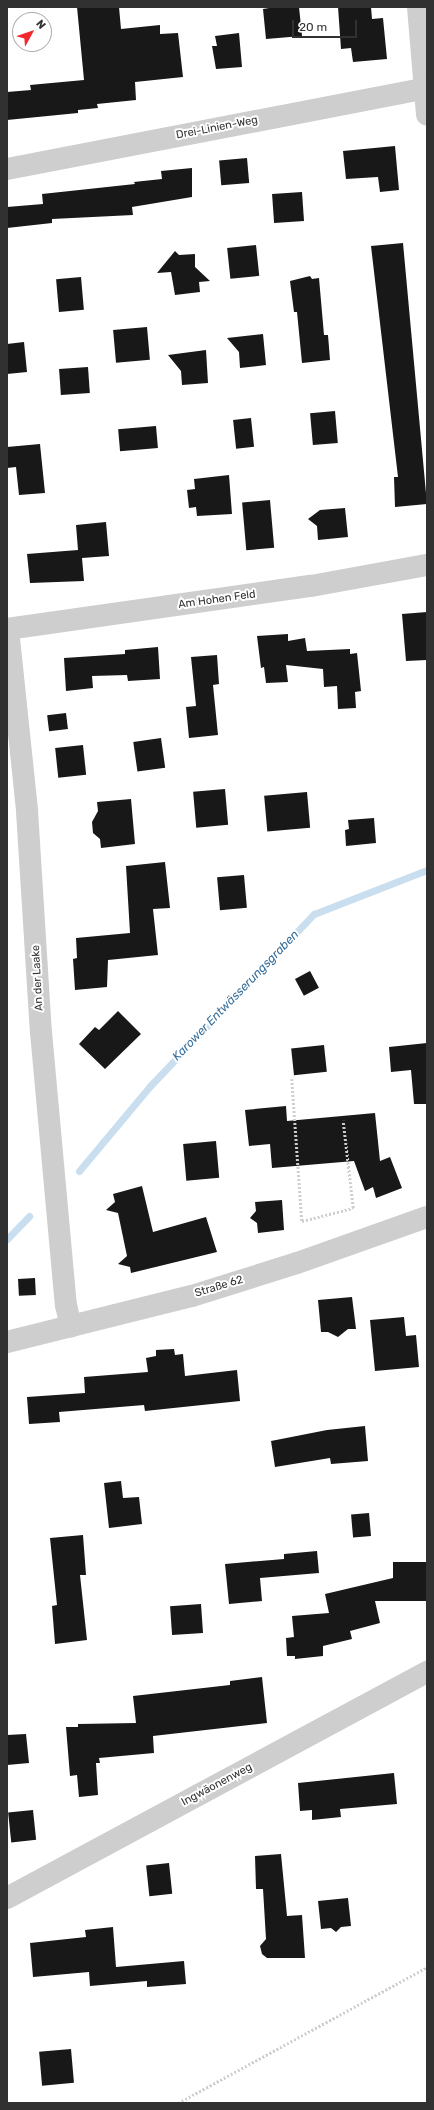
<!DOCTYPE html>
<html>
<head>
<meta charset="utf-8">
<style>
  body { margin:0 }
  #map { position:relative; width:434px; height:2110px; overflow:hidden; background:#fff; font-family:Rubik,sans-serif }
  div>[style] { position:absolute }
  .stream>* { height:7px; margin:-3.5px; padding:0 3.5px; transform-origin:3.5px; border-radius:3.5px; background:#c9deef }
  .building>* { inset:0; background:#181818; transform-origin:0 0 }
  .path>* { height:2.5px; margin-top:-1.25px; transform-origin:0; background:repeating-linear-gradient(90deg,#cecece 0 2px,transparent 0 4px) }
  .minor>* { height:22px; margin:-11px; padding:0 11px; transform-origin:11px; border-radius:11px; background:#cecece }
  span { translate:-50% -50%; white-space:nowrap; text-align:center; line-height:1.15; -webkit-text-stroke:4px #fff; paint-order:stroke }
  .street-label { font-size:11px; color:#313131 }
  .water-label { font-size:12px; color:#376e9a; font-style:italic }
  .frame { position:absolute; inset:0; border:8px solid #313131; pointer-events:none }
  .north { position:absolute; left:12px; top:12px; width:40px; height:40px; box-sizing:border-box; background:#fff; border:1px solid #adadad; border-radius:50%; rotate:50deg; font-size:11px; font-weight:700; line-height:16px; text-align:center; color:#313131 }
  .north::after { content:''; display:block; margin:auto; width:14px; height:18px; background:#f3272b; clip-path:polygon(50% 0,100% 100%,50% 72%,0 100%) }
  .scale { position:absolute; left:292px; top:20px; width:65px; height:18px; box-sizing:border-box; border:2px solid #313131; border-top:0; padding-left:5px; font-size:12px; line-height:14px; white-space:nowrap; color:#313131; -webkit-text-stroke:3px #fff; paint-order:stroke }
</style>
</head>
<body>
<div id="map">
  <div class="stream">
    <div style="left:79px;top:1171px;width:111px;rotate:-50.1deg"></div>
    <div style="left:150px;top:1086px;width:238px;rotate:-46.4deg"></div>
    <div style="left:314px;top:914px;width:121px;rotate:-21.3deg"></div>
    <div style="left:7px;top:1239px;width:32px;rotate:-46deg"></div>
  </div>
  <div class="building">
    <div style="clip-path:polygon(77px 7px,119px 7px,121px 29px,160px 25px,160px 34px,178px 33px,183px 77px,135px 82px,136px 100px,97px 104px,98px 108px,78px 110px,78px 113px,7px 120px,7px 92px,31px 90px,30px 85px,84px 80px)"></div>
    <div style="clip-path:polygon(275px 7px,299px 7px,302px 36px,266px 39px,263px 9px)"></div>
    <div style="clip-path:polygon(338px 7px,371px 7px,372px 19px,383px 18px,387px 59px,353px 62px,351px 48px,341px 49px)"></div>
    <div style="clip-path:polygon(239px 33px,242px 67px,216px 69px,212px 46px,217px 46px,215px 36px)"></div>
    <div style="clip-path:polygon(395px 146px,399px 190px,380px 192px,378px 177px,346px 179px,343px 151px)"></div>
    <div style="left:247px;top:158px;width:25px;height:28px;rotate:85deg"></div>
    <div style="clip-path:polygon(192px 168px,192px 197px,132px 207px,133px 215px,52px 219px,52px 223px,7px 228px,7px 207px,43px 204px,42px 194px,135px 184px,134px 182px,162px 179px,161px 171px)"></div>
    <div style="left:302px;top:192px;width:29px;height:30px;rotate:86deg"></div>
    <div style="clip-path:polygon(403px 243px,427px 504px,395px 507px,394px 477px,398px 477px,371px 246px)"></div>
    <div style="left:256px;top:245px;width:31px;height:29px;rotate:84deg"></div>
    <div style="clip-path:polygon(175px 251px,179px 255px,195px 254px,195px 267px,210px 281px,199px 282px,200px 292px,175px 295px,171px 272px,157px 273px)"></div>
    <div style="clip-path:polygon(310px 276px,312px 279px,319px 278px,324px 335px,328px 335px,330px 360px,302px 363px,297px 312px,294px 312px,290px 281px)"></div>
    <div style="left:81px;top:277px;width:33px;height:25px;rotate:85deg"></div>
    <div style="left:147px;top:327px;width:33px;height:34px;rotate:85deg"></div>
    <div style="clip-path:polygon(263px 334px,266px 365px,240px 368px,239px 352px,227px 338px)"></div>
    <div style="clip-path:polygon(24px 342px,27px 372px,7px 374px,7px 344px)"></div>
    <div style="clip-path:polygon(206px 350px,208px 383px,182px 385px,181px 371px,168px 355px)"></div>
    <div style="left:88px;top:367px;width:26px;height:29px;rotate:86deg"></div>
    <div style="left:335px;top:411px;width:32px;height:25px;rotate:85deg"></div>
    <div style="left:251px;top:418px;width:29px;height:18px;rotate:84deg"></div>
    <div style="left:156px;top:426px;width:22px;height:38px;rotate:85deg"></div>
    <div style="clip-path:polygon(40px 444px,45px 493px,19px 495px,16px 467px,7px 468px,7px 447px)"></div>
    <div style="clip-path:polygon(229px 475px,232px 514px,197px 516px,196px 507px,189px 508px,187px 490px,195px 489px,194px 479px)"></div>
    <div style="left:270px;top:500px;width:48px;height:28px;rotate:85deg"></div>
    <div style="clip-path:polygon(345px 508px,348px 537px,318px 540px,317px 526px,308px 519px,320px 510px)"></div>
    <div style="clip-path:polygon(106px 522px,109px 556px,82px 558px,84px 581px,30px 583px,27px 554px,78px 550px,76px 525px)"></div>
    <div style="clip-path:polygon(427px 612px,427px 660px,406px 661px,402px 614px)"></div>
    <div style="clip-path:polygon(288px 634px,288px 641px,305px 638px,307px 651px,350px 649px,350px 654px,357px 653px,361px 691px,355px 692px,356px 708px,338px 709px,337px 686px,324px 687px,323px 669px,286px 665px,288px 682px,266px 683px,264px 667px,261px 668px,257px 636px)"></div>
    <div style="clip-path:polygon(158px 647px,160px 679px,128px 681px,127px 675px,92px 676px,93px 688px,66px 691px,64px 658px,125px 654px,125px 650px)"></div>
    <div style="clip-path:polygon(217px 655px,219px 684px,213px 685px,218px 735px,189px 738px,186px 707px,196px 706px,191px 657px)"></div>
    <div style="left:66px;top:713px;width:16px;height:19px;rotate:83deg"></div>
    <div style="left:161px;top:738px;width:30px;height:28px;rotate:82deg"></div>
    <div style="left:83px;top:745px;width:30px;height:28px;rotate:84deg"></div>
    <div style="left:225px;top:789px;width:36px;height:32px;rotate:85deg"></div>
    <div style="left:307px;top:792px;width:36px;height:43px;rotate:85deg"></div>
    <div style="clip-path:polygon(131px 799px,135px 844px,101px 848px,100px 839px,93px 833px,92px 822px,98px 811px,97px 802px)"></div>
    <div style="clip-path:polygon(374px 818px,376px 843px,346px 846px,345px 830px,349px 829px,348px 820px)"></div>
    <div style="clip-path:polygon(165px 862px,170px 908px,153px 909px,158px 955px,108px 960px,107px 987px,75px 990px,73px 959px,77px 958px,76px 938px,130px 933px,126px 866px)"></div>
    <div style="left:244px;top:875px;width:33px;height:27px;rotate:85deg"></div>
    <div style="left:310px;top:971px;width:19px;height:17px;rotate:62deg"></div>
    <div style="clip-path:polygon(118px 1011px,141px 1034px,105px 1069px,79px 1044px,95px 1027px,99px 1030px)"></div>
    <div style="clip-path:polygon(427px 1043px,427px 1104px,414px 1104px,411px 1070px,391px 1072px,389px 1047px)"></div>
    <div style="left:324px;top:1045px;width:27px;height:33px;rotate:84deg"></div>
    <div style="clip-path:polygon(286px 1106px,287px 1121px,375px 1113px,380px 1161px,390px 1157px,402px 1188px,376px 1198px,373px 1187px,365px 1191px,354px 1161px,272px 1168px,270px 1144px,249px 1146px,245px 1110px)"></div>
    <div style="left:216px;top:1141px;width:37px;height:33px;rotate:85deg"></div>
    <div style="clip-path:polygon(142px 1186px,153px 1232px,206px 1217px,217px 1252px,131px 1273px,130px 1267px,118px 1264px,127px 1256px,118px 1213px,106px 1210px,115px 1202px,113px 1194px)"></div>
    <div style="clip-path:polygon(282px 1200px,284px 1230px,258px 1233px,257px 1223px,250px 1218px,256px 1211px,255px 1202px)"></div>
    <div style="left:35px;top:1278px;width:17px;height:17px;rotate:87deg"></div>
    <div style="clip-path:polygon(352px 1297px,356px 1329px,348px 1329px,338px 1337px,328px 1332px,321px 1332px,318px 1300px)"></div>
    <div style="clip-path:polygon(404px 1317px,406px 1336px,416px 1335px,419px 1367px,375px 1371px,370px 1320px)"></div>
    <div style="clip-path:polygon(174px 1349px,175px 1355px,183px 1354px,185px 1376px,237px 1370px,240px 1401px,145px 1411px,144px 1405px,59px 1412px,60px 1422px,29px 1424px,27px 1397px,85px 1393px,84px 1377px,148px 1372px,146px 1358px,156px 1356px,156px 1350px)"></div>
    <div style="clip-path:polygon(365px 1426px,368px 1461px,331px 1464px,330px 1458px,275px 1467px,271px 1441px,327px 1430px)"></div>
    <div style="clip-path:polygon(121px 1481px,123px 1498px,139px 1497px,142px 1524px,109px 1528px,104px 1483px)"></div>
    <div style="left:369px;top:1513px;width:23px;height:18px;rotate:85deg"></div>
    <div style="clip-path:polygon(83px 1535px,86px 1575px,80px 1575px,87px 1640px,55px 1644px,52px 1606px,57px 1605px,50px 1538px)"></div>
    <div style="clip-path:polygon(317px 1551px,319px 1573px,260px 1578px,262px 1601px,229px 1604px,225px 1564px,284px 1559px,284px 1554px)"></div>
    <div style="clip-path:polygon(393px 1562px,427px 1562px,427px 1601px,375px 1601px,380px 1623px,350px 1631px,352px 1639px,323px 1646px,323px 1656px,295px 1659px,295px 1656px,287px 1656px,286px 1638px,294px 1637px,292px 1616px,329px 1613px,325px 1594px,393px 1578px)"></div>
    <div style="left:201px;top:1604px;width:29px;height:31px;rotate:86deg"></div>
    <div style="clip-path:polygon(262px 1677px,267px 1723px,153px 1736px,154px 1753px,99px 1758px,100px 1763px,96px 1763px,98px 1795px,79px 1797px,77px 1775px,70px 1776px,66px 1727px,78px 1727px,78px 1724px,136px 1723px,133px 1696px,230px 1685px,230px 1681px)"></div>
    <div style="clip-path:polygon(26px 1734px,29px 1763px,7px 1765px,7px 1735px)"></div>
    <div style="clip-path:polygon(394px 1773px,397px 1804px,340px 1809px,341px 1817px,312px 1820px,312px 1810px,300px 1811px,298px 1783px)"></div>
    <div style="left:33px;top:1810px;width:30px;height:25px;rotate:84deg"></div>
    <div style="clip-path:polygon(281px 1854px,287px 1916px,302px 1915px,305px 1958px,267px 1958px,262px 1954px,260px 1946px,266px 1939px,263px 1889px,256px 1889px,255px 1856px)"></div>
    <div style="left:169px;top:1863px;width:31px;height:23px;rotate:84deg"></div>
    <div style="clip-path:polygon(348px 1898px,351px 1926px,341px 1927px,336px 1932px,331px 1928px,321px 1929px,318px 1901px)"></div>
    <div style="clip-path:polygon(113px 1927px,116px 1967px,184px 1961px,186px 1984px,147px 1987px,147px 1981px,90px 1986px,89px 1972px,33px 1977px,30px 1943px,86px 1937px,85px 1930px)"></div>
    <div style="left:71px;top:2049px;width:34px;height:32px;rotate:85deg"></div>
  </div>
  <div class="path">
    <div style="left:292px;top:1079px;width:142px;rotate:86deg"></div>
    <div style="left:302px;top:1221px;width:53px;rotate:-14.3deg"></div>
    <div style="left:353px;top:1208px;width:88px;rotate:-96.6deg"></div>
    <div style="left:178px;top:2103px;width:284px;rotate:-28.6deg"></div>
  </div>
  <div class="minor">
    <div style="left:418px;top:7px;width:108px;rotate:85.2deg"></div>
    <div style="left:7px;top:169px;width:428px;rotate:-10.9deg"></div>
    <div style="left:7px;top:629px;width:307px;rotate:-8.1deg"></div>
    <div style="left:311px;top:586px;width:118px;rotate:-10.3deg"></div>
    <div style="left:8px;top:629px;width:183px;rotate:84deg"></div>
    <div style="left:27px;top:811px;width:221px;rotate:86.4deg"></div>
    <div style="left:41px;top:1032px;width:274px;rotate:84.8deg"></div>
    <div style="left:66px;top:1305px;width:22px;rotate:77deg"></div>
    <div style="left:7px;top:1342px;width:191px;rotate:-14deg"></div>
    <div style="left:192px;top:1296px;width:110px;rotate:-17.4deg"></div>
    <div style="left:297px;top:1263px;width:138px;rotate:-19.5deg"></div>
    <div style="left:7px;top:1898px;width:477px;rotate:-28.3deg"></div>
  </div>
  <div class="street-label">
    <span style="left:217px;top:128px;rotate:-11deg">Drei-Linien-Weg</span>
    <span style="left:217px;top:600px;rotate:-8deg">Am Hohen Feld</span>
    <span style="left:38px;top:978px;rotate:-93deg">An der Laake</span>
    <span style="left:219px;top:1287px;rotate:-17deg">Straße 62</span>
    <span style="left:217px;top:1785px;rotate:-28deg">Ingwäonenweg</span>
  </div>
  <div class="water-label">
    <span style="left:236px;top:996px;rotate:-46deg">Karower Entwässerungsgraben</span>
  </div>
  <div class="frame"></div>
  <div class="north">N</div>
  <div class="scale">20 m</div>
</div>
</body>
</html>
